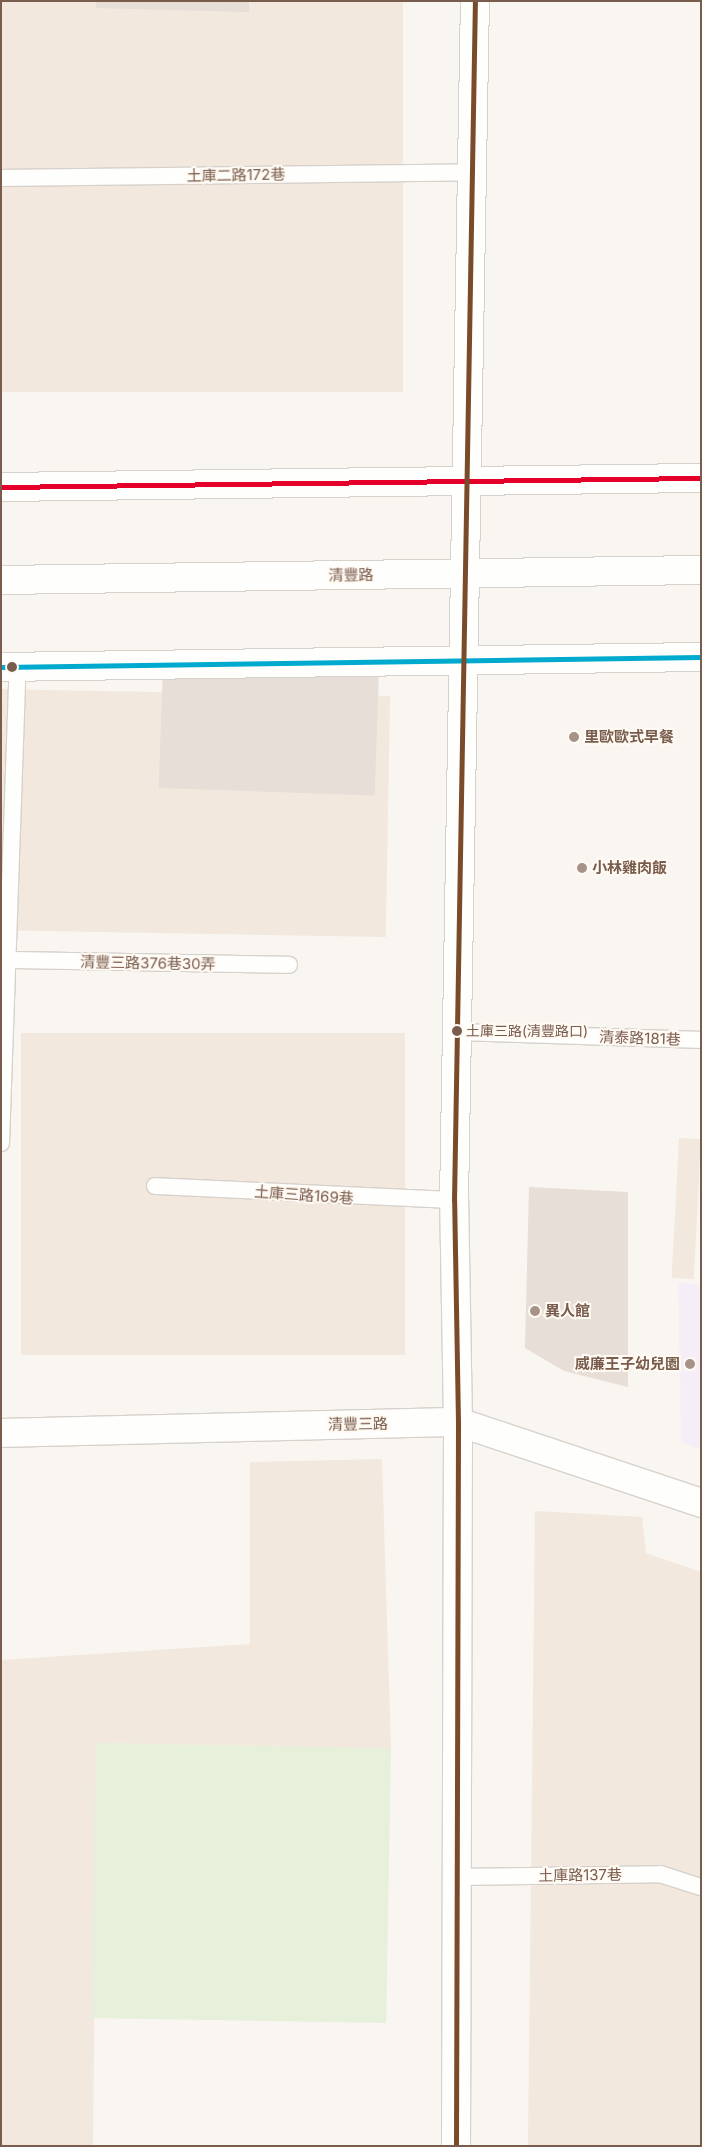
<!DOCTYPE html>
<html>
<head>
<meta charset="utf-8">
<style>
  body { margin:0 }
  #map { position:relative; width:702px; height:2147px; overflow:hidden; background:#f9f5f0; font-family:Inter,"Noto Sans TC",sans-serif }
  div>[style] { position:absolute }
  .residential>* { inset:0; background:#f2e8de; transform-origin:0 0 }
  .education>* { inset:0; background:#f6eef6 }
  .green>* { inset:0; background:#e7f0db; transform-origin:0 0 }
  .building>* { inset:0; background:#e6ded7; transform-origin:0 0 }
  .roads { filter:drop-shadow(1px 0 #d7d1cb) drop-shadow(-1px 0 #d7d1cb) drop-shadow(0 1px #d7d1cb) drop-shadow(0 -1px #d7d1cb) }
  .lane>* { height:16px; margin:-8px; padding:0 8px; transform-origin:8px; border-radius:8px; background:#fefefd }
  .street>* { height:28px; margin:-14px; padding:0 14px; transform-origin:14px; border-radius:14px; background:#fefefd }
  .bus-1>* { height:5px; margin:-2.5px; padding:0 2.5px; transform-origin:2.5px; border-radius:2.5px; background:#e4002b }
  .bus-2>* { height:5px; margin:-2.5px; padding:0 2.5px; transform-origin:2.5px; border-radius:2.5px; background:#00a9ce }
  .bus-3>* { height:5px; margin:-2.5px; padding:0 2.5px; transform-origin:2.5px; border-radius:2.5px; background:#7a4b2a }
  .dots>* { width:14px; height:14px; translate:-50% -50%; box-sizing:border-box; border:2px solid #fffaf3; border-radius:50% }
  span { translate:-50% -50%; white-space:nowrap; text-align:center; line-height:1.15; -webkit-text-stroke:4px #fffaf3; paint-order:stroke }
  .bus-label { font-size:14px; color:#7a5c4d }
  .left { translate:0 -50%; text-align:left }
  .street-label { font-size:15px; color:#7a5c4d }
  .poi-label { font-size:15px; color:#7a5c4d; font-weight:700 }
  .right { translate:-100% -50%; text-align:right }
  .frame { position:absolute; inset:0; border:2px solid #7a5c4d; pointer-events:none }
</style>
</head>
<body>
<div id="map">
  <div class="residential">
    <div style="left:1px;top:1px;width:402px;height:391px"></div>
    <div style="left:390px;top:696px;width:241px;height:389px;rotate:91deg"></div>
    <div style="left:21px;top:1033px;width:384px;height:322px"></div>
    <div style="left:679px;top:1138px;width:22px;height:140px;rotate:3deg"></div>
    <div style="clip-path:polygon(382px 1459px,391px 1749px,97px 1743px,93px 2146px,1px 2146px,1px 1660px,250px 1644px,250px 1462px)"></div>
    <div style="clip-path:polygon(535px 1511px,642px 1517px,646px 1553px,701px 1572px,701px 2146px,528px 2146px)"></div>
  </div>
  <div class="education">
    <div style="clip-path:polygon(678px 1282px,701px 1285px,701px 1450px,681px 1442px)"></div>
  </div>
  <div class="green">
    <div style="left:96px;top:1743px;width:295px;height:275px;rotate:1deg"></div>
  </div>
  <div class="building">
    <div style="clip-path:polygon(96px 1px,249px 1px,249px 12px,96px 8px)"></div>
    <div style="left:163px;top:666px;width:216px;height:122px;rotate:2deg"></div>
    <div style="clip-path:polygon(529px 1187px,628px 1192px,628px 1387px,564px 1371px,525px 1348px)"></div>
  </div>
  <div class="roads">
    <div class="lane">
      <div style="left:1px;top:178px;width:470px;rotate:-0.7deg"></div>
      <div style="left:8px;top:960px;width:281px;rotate:1deg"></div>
      <div style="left:459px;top:1032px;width:242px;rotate:1.9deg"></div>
      <div style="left:1px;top:1143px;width:476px;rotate:-88deg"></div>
      <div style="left:155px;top:1186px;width:299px;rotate:2.7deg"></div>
      <div style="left:456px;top:1877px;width:204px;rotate:-0.8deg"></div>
      <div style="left:660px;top:1874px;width:43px;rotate:17.6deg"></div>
    </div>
    <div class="street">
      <div style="left:1px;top:487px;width:700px;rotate:-0.74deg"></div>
      <div style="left:1px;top:580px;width:700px;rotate:-0.82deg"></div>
      <div style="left:1px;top:667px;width:700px;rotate:-0.82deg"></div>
      <div style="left:1px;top:1433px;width:457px;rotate:-1.4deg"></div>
      <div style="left:458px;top:1422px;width:256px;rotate:18.4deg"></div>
      <div style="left:456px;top:2146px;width:724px;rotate:-89.84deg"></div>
      <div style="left:458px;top:1422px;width:222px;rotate:-91deg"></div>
      <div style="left:454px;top:1200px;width:1199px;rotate:-89deg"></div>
    </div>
  </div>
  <div class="bus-1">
    <div style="left:1px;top:487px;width:700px;rotate:-0.74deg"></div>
  </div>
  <div class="bus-2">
    <div style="left:1px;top:667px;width:700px;rotate:-0.82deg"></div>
  </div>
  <div class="bus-3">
    <div style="left:456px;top:2146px;width:724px;rotate:-89.84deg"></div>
    <div style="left:458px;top:1422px;width:222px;rotate:-91deg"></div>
    <div style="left:454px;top:1200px;width:1199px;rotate:-89deg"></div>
  </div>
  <div class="dots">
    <div style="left:12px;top:667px;background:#7a5c4d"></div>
    <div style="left:574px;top:737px;background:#a69286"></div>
    <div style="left:582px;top:868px;background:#a69286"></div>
    <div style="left:457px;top:1031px;background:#7a5c4d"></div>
    <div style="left:535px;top:1311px;background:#a69286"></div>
    <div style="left:690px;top:1364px;background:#a69286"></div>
  </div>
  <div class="bus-label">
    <span class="left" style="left:466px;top:1031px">土庫三路(清豐路口)</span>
  </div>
  <div class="street-label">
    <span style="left:236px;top:175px;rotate:-1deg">土庫二路172巷</span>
    <span style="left:351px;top:575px;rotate:-1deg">清豐路</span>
    <span style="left:148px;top:963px;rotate:1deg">清豐三路376巷30弄</span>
    <span style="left:640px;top:1038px;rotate:2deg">清泰路181巷</span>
    <span style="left:304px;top:1195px;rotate:4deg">土庫三路169巷</span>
    <span style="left:358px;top:1424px;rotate:-1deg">清豐三路</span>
    <span style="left:580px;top:1875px;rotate:-1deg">土庫路137巷</span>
  </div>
  <div class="poi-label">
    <span class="left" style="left:584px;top:737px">里歐歐式早餐</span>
    <span class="left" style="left:592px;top:868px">小林雞肉飯</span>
    <span class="left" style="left:545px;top:1311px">異人館</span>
    <span class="right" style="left:680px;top:1364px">威廉王子幼兒園</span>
  </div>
  <div class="frame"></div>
</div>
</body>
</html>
